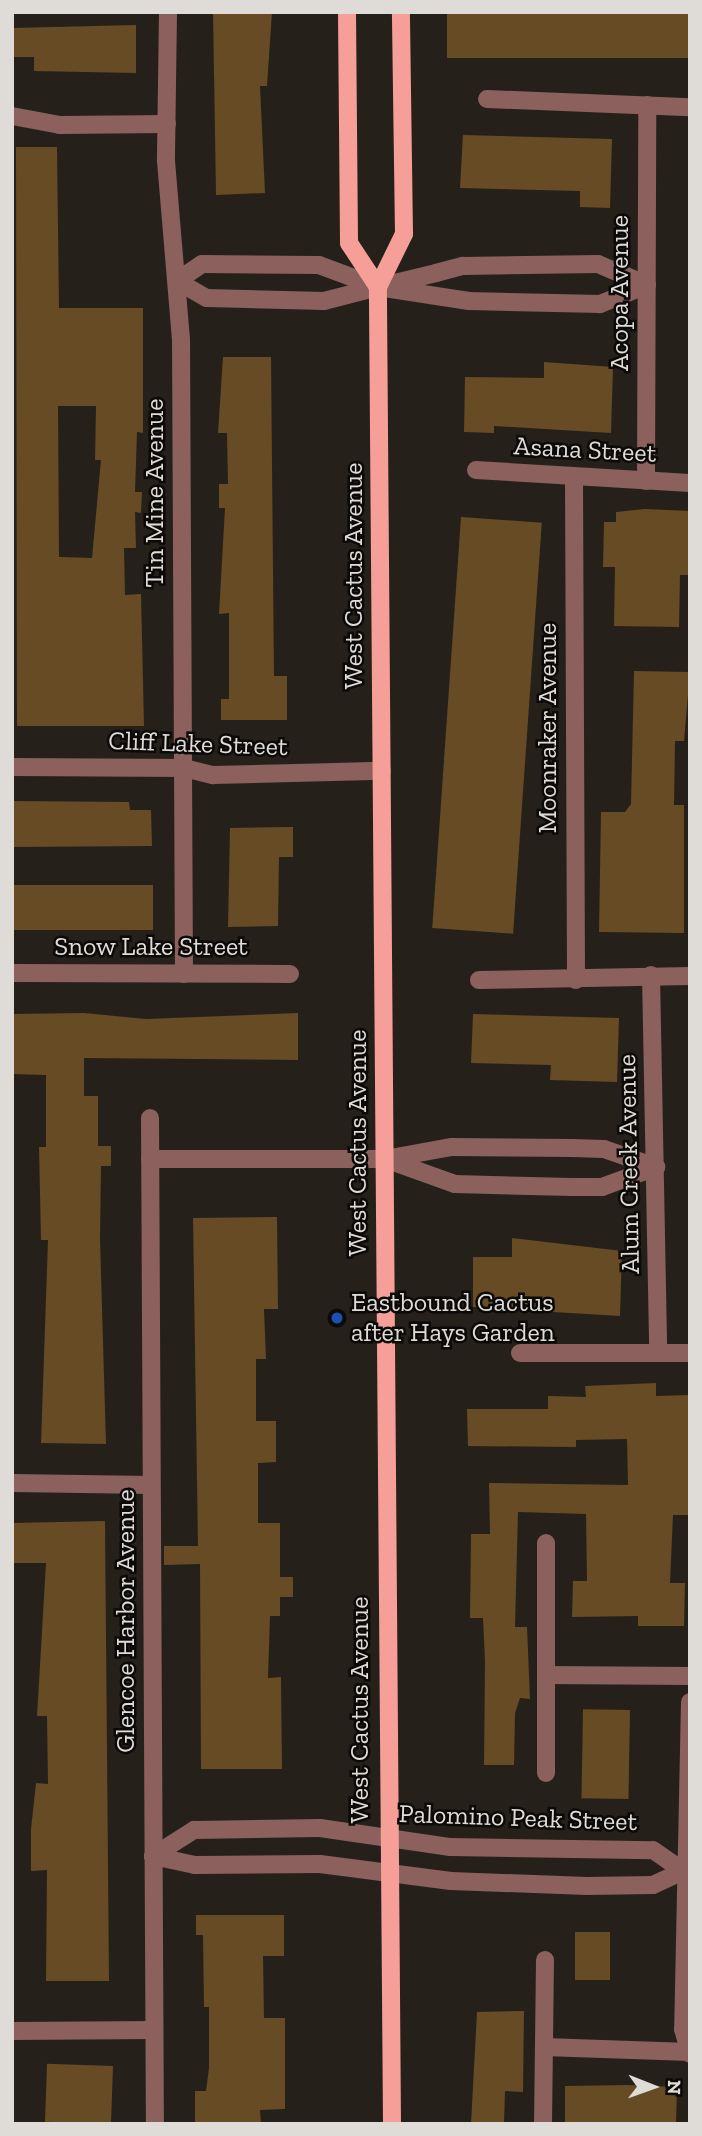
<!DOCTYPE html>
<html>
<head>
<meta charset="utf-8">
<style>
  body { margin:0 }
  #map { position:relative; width:702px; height:2136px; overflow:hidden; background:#25211a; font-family:"Zilla Slab",serif }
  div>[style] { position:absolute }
  .building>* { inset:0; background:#664b25; transform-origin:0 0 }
  .minor>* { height:18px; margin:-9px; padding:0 9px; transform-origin:9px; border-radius:9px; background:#8b605d }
  .major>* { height:18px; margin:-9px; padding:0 9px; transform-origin:9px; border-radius:9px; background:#f69e98 }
  .dots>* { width:19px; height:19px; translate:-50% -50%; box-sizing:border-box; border:4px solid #0c0a08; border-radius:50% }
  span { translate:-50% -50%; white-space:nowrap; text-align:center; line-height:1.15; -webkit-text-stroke:5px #0c0a08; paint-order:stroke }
  .street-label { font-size:26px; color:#dfdcd8 }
  .poi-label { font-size:26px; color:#dfdcd8 }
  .left { translate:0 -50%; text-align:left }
  .frame { position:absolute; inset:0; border:14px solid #dfdcd8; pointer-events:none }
  .north { position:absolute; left:618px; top:2052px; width:70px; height:70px; -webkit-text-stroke:5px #0c0a08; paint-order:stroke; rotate:91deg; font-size:19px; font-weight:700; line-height:28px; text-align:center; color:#dfdcd8 }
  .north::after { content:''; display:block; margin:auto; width:24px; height:32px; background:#dfdcd8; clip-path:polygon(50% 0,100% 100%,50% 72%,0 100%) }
</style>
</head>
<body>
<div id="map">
  <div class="building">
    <div style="clip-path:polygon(213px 12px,272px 12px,267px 86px,260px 86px,265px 193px,216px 195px)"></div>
    <div style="left:447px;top:12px;width:243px;height:46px"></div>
    <div style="clip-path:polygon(136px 25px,136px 73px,34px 71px,34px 57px,12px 57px,12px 28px)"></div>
    <div style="clip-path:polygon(463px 135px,612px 139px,610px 208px,580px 207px,580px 191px,460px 188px)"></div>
    <div style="clip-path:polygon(evenodd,16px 147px,57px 147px,59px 308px,143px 308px,143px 433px,137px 432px,135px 492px,142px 492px,141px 513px,135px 512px,136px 548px,124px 548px,125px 595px,141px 594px,144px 726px,17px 726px,16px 147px,58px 406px,96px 406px,95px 460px,101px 460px,92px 558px,59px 557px,58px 406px)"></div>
    <div style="clip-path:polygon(223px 357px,271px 357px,274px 676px,287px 676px,287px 720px,221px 720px,221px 699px,229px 699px,229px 613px,219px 614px,225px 508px,219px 508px,219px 484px,228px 484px,227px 433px,218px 433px)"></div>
    <div style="clip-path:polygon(544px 362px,613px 367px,611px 433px,494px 426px,494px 433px,464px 432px,465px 377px,544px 378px)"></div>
    <div style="clip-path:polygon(645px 509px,690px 511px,690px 575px,680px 575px,679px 627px,614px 626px,615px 567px,603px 567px,604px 522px,616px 522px,616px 512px)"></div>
    <div style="left:461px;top:517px;width:81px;height:412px;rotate:4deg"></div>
    <div style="clip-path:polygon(634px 671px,690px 672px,684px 741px,675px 741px,674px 805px,684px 805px,684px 933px,599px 932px,601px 812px,625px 812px,631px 804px)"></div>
    <div style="clip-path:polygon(12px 801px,129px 802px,130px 810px,151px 810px,152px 846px,12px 847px)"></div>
    <div style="clip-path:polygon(293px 827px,293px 857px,279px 857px,278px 926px,228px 927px,230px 828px)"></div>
    <div style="left:12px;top:885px;width:141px;height:45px"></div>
    <div style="clip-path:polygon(84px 1013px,146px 1019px,298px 1013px,298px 1060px,84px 1058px,84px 1096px,98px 1096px,98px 1146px,111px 1146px,111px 1166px,101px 1166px,100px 1239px,106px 1444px,41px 1443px,48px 1240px,41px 1240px,39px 1147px,46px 1147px,46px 1075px,12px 1074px,12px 1014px)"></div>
    <div style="clip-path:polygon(473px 1014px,619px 1018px,617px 1082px,550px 1080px,551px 1065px,471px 1063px)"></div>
    <div style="clip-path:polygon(277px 1217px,278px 1309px,264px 1309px,266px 1359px,256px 1359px,256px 1421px,276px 1421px,276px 1462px,258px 1463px,258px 1523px,280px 1523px,280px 1577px,293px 1577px,293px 1597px,280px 1597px,280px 1616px,270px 1616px,268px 1678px,281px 1677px,282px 1769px,201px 1769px,200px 1564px,164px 1565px,164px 1546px,198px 1546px,193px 1218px)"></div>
    <div style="clip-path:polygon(512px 1238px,622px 1251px,620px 1316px,473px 1307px,473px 1257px,512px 1257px)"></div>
    <div style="clip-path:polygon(656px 1383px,656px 1396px,690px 1395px,690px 1515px,673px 1515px,670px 1583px,685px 1583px,684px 1626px,638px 1626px,638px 1616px,572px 1617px,573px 1581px,587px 1581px,586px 1514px,518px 1512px,515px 1627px,527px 1627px,530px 1699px,520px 1698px,515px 1713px,514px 1765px,484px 1765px,485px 1661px,483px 1618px,470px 1618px,471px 1534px,490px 1534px,489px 1483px,628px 1485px,627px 1439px,576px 1440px,576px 1447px,468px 1446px,467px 1409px,548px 1409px,548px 1396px,586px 1397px,585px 1386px)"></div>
    <div style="clip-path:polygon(105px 1521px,109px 1981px,46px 1981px,47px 1870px,31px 1871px,31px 1829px,36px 1783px,48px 1784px,47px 1716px,37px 1716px,46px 1563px,12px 1563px,12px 1523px)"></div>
    <div style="left:630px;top:1710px;width:89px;height:47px;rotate:91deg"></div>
    <div style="clip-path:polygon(196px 1915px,284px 1915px,284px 1956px,263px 1956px,264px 2018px,285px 2018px,285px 2109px,260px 2110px,261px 2124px,195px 2124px,195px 2091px,206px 2091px,209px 2068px,209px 2007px,204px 2007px,203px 1935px,196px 1935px)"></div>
    <div style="left:575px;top:1932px;width:35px;height:48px"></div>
    <div style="clip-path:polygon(524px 2011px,523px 2092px,505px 2091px,504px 2124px,471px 2124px,477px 2012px)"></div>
    <div style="left:113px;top:2066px;width:58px;height:66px;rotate:92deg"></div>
    <div style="clip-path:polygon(626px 2085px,677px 2087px,676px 2124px,565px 2124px,565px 2086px)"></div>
  </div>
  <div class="minor">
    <div style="left:168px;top:12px;width:149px;rotate:90.8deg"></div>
    <div style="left:166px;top:161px;width:179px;rotate:85.2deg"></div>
    <div style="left:181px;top:339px;width:635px;rotate:89.73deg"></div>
    <div style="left:487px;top:99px;width:203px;rotate:2.3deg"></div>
    <div style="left:12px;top:116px;width:49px;rotate:10.6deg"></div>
    <div style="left:60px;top:125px;width:107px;rotate:-0.5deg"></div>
    <div style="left:647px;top:285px;width:51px;rotate:158deg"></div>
    <div style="left:600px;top:304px;width:131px;rotate:-178.7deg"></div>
    <div style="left:469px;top:301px;width:92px;rotate:-171.3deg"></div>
    <div style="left:378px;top:287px;width:63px;rotate:-159.6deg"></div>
    <div style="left:319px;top:265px;width:117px;rotate:-179.5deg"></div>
    <div style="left:202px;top:264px;width:30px;rotate:146deg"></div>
    <div style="left:177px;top:281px;width:34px;rotate:30deg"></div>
    <div style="left:207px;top:298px;width:117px;rotate:1.5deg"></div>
    <div style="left:324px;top:301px;width:56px;rotate:-14.5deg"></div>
    <div style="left:378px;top:287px;width:60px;rotate:-13.6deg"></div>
    <div style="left:436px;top:273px;width:28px;rotate:-15deg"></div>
    <div style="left:463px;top:266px;width:135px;rotate:-0.8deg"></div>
    <div style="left:598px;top:264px;width:53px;rotate:23.2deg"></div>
    <div style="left:476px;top:470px;width:214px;rotate:3.5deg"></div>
    <div style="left:574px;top:476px;width:504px;rotate:89.77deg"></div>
    <div style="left:646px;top:481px;width:376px;rotate:-89.8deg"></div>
    <div style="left:12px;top:767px;width:172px;rotate:0.3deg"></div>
    <div style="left:184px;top:768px;width:30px;rotate:14deg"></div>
    <div style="left:213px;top:775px;width:169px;rotate:-1.4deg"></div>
    <div style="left:12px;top:973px;width:278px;rotate:0.2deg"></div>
    <div style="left:651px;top:975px;width:378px;rotate:88.9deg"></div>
    <div style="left:479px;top:980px;width:211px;rotate:-1.1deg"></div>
    <div style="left:150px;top:1118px;width:1006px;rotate:89.72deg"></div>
    <div style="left:150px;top:1159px;width:235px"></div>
    <div style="left:385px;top:1159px;width:68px;rotate:-10.2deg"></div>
    <div style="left:452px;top:1147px;width:120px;rotate:0.5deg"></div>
    <div style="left:572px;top:1148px;width:32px;rotate:2deg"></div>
    <div style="left:604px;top:1149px;width:55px;rotate:19.1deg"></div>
    <div style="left:388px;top:1160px;width:71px;rotate:19.7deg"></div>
    <div style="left:455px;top:1184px;width:117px;rotate:1.5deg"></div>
    <div style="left:572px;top:1187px;width:30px"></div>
    <div style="left:602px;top:1187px;width:58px;rotate:-20.3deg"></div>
    <div style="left:520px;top:1353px;width:170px"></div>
    <div style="left:12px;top:1483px;width:139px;rotate:0.8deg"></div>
    <div style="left:546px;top:1675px;width:144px;rotate:0.4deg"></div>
    <div style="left:690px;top:1702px;width:327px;rotate:91.2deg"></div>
    <div style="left:683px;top:2029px;width:26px;rotate:74deg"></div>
    <div style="left:546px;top:1773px;width:230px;rotate:-90deg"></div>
    <div style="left:153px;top:1856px;width:49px;rotate:-32.4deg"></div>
    <div style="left:194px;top:1830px;width:126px;rotate:-0.9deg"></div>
    <div style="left:320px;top:1828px;width:132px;rotate:8.3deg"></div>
    <div style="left:451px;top:1847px;width:202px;rotate:0.9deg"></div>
    <div style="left:653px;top:1850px;width:37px;rotate:35deg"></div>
    <div style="left:153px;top:1856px;width:43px;rotate:12.1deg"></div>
    <div style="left:195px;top:1865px;width:125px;rotate:-0.5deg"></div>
    <div style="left:320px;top:1864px;width:132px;rotate:7.4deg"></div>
    <div style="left:451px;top:1881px;width:136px;rotate:2.1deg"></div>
    <div style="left:587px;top:1886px;width:66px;rotate:-0.9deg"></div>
    <div style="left:653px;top:1885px;width:33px;rotate:-25deg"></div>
    <div style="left:12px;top:2031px;width:142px;rotate:-0.4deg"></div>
    <div style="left:544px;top:2047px;width:146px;rotate:2deg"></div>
    <div style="left:543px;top:2124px;width:164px;rotate:-89.3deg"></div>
  </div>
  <div class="major">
    <div style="left:347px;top:12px;width:231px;rotate:89.5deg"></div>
    <div style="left:349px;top:243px;width:53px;rotate:56.6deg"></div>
    <div style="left:392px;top:2124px;width:1837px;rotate:-90.44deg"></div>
    <div style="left:378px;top:287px;width:59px;rotate:-63.9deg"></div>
    <div style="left:404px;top:234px;width:222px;rotate:-90.8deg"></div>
  </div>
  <div class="dots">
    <div style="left:337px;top:1318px;background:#1a4fb4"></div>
  </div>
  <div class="street-label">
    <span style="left:620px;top:293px;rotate:-90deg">Acopa Avenue</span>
    <span style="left:585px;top:450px;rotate:3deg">Asana Street</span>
    <span style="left:155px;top:493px;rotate:-90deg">Tin Mine Avenue</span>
    <span style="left:354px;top:576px;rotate:-90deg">West Cactus Avenue</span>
    <span style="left:548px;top:728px;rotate:-90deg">Moonraker Avenue</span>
    <span style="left:198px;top:744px;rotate:2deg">Cliff Lake Street</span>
    <span style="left:151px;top:947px">Snow Lake Street</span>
    <span style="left:358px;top:1143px;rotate:-90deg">West Cactus Avenue</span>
    <span style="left:629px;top:1164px;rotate:-91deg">Alum Creek Avenue</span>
    <span style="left:126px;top:1621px;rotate:-90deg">Glencoe Harbor Avenue</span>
    <span style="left:360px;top:1710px;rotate:-90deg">West Cactus Avenue</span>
    <span style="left:518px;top:1818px;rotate:2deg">Palomino Peak Street</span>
  </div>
  <div class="poi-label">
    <span class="left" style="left:351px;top:1318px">Eastbound Cactus<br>after Hays Garden</span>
  </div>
  <div class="frame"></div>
  <div class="north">N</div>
</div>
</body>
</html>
